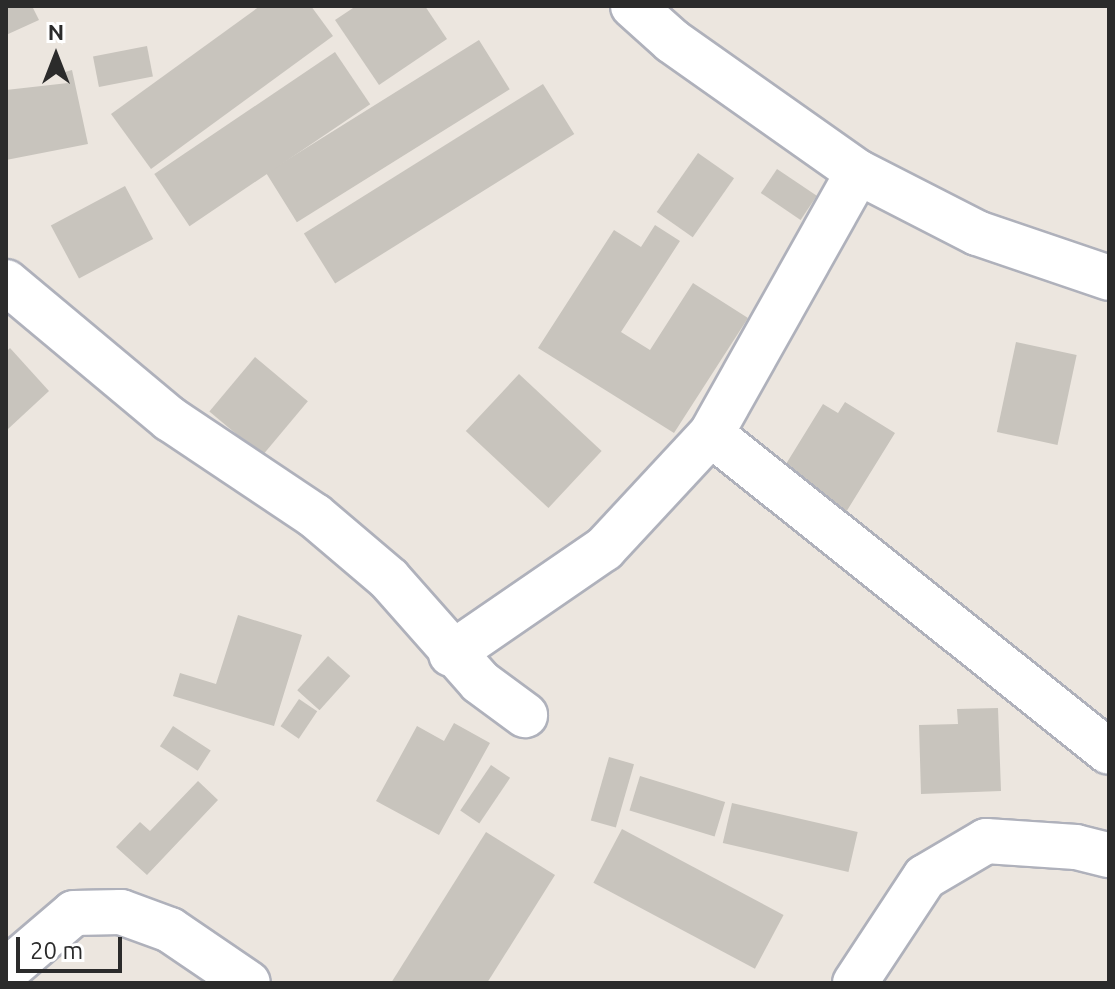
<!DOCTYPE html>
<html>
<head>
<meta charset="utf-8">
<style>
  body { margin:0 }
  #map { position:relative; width:1115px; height:989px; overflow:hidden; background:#ece6df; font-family:Ubuntu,sans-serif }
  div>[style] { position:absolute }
  .building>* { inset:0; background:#c8c4bd; transform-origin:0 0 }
  .roads { filter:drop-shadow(2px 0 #afb1bb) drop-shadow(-2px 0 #afb1bb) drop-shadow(0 2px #afb1bb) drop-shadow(0 -2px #afb1bb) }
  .minor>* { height:44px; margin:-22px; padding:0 22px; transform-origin:22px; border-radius:22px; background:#fff }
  span { translate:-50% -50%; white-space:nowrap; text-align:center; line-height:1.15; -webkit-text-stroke:7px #fff; paint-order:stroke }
  .frame { position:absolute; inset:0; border:8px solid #2b2b2b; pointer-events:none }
  .north { position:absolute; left:16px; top:16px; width:80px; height:80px; -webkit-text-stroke:6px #fff; paint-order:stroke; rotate:0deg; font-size:22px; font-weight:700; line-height:32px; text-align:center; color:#2b2b2b }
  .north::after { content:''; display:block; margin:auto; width:28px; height:36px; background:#2b2b2b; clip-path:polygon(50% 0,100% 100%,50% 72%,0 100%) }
  .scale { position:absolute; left:16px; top:937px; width:106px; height:36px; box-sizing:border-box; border:4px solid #2b2b2b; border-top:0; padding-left:10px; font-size:24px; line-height:28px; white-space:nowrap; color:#2b2b2b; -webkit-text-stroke:6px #fff; paint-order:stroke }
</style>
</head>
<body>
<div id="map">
  <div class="building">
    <div style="clip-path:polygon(6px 6px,32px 6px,39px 20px,6px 35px)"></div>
    <div style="clip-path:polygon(260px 6px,311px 6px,333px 36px,151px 169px,111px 114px)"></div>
    <div style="clip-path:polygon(356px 6px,425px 6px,447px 39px,379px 85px,335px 20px)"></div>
    <div style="left:479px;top:40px;width:58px;height:251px;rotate:58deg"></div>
    <div style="left:147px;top:46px;width:31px;height:55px;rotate:79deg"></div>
    <div style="left:335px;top:52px;width:63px;height:218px;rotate:56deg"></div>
    <div style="clip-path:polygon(72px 70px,88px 144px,6px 160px,6px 90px,68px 83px,65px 72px)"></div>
    <div style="left:543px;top:84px;width:59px;height:282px;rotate:58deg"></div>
    <div style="left:698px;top:153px;width:44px;height:72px;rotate:35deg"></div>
    <div style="left:777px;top:169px;width:48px;height:29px;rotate:34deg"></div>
    <div style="left:125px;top:186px;width:60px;height:84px;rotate:62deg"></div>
    <div style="clip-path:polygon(655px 225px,680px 241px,621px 332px,650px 350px,693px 283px,748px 318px,674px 433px,538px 348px,614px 230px,641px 247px)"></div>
    <div style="left:1016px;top:342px;width:62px;height:92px;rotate:12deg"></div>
    <div style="clip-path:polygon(10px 348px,49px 391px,8px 429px,6px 352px)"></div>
    <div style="left:255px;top:357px;width:69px;height:71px;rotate:40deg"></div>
    <div style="left:519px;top:374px;width:113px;height:78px;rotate:43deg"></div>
    <div style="clip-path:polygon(845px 402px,895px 433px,843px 517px,778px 477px,823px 404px,838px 413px)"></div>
    <div style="clip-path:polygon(238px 615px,302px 635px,274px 726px,173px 696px,180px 673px,216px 684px)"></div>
    <div style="left:328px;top:656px;width:30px;height:46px;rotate:42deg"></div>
    <div style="left:299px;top:699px;width:22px;height:33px;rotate:34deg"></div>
    <div style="clip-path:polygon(998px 708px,1001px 791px,921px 794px,919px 725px,958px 724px,957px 709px)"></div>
    <div style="clip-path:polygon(454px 723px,490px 743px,439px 835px,376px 801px,417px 726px,444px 741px)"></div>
    <div style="left:173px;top:726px;width:45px;height:24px;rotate:33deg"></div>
    <div style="left:609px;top:757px;width:26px;height:66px;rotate:16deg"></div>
    <div style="left:491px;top:765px;width:23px;height:55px;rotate:34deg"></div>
    <div style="left:640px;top:776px;width:89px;height:36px;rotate:17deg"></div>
    <div style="clip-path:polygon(198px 781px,218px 800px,147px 875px,116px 847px,140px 822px,150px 831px)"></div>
    <div style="left:732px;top:803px;width:129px;height:41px;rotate:13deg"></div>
    <div style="left:622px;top:829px;width:183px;height:61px;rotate:28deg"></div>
    <div style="clip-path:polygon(486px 832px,555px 875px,487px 983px,391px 983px)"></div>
  </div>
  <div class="roads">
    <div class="minor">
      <div style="left:633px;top:6px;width:52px;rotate:41.9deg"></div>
      <div style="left:672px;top:41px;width:228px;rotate:35.2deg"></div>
      <div style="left:858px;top:172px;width:134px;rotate:27.1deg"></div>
      <div style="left:977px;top:233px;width:139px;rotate:18.8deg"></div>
      <div style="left:6px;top:282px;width:214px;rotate:39.9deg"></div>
      <div style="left:170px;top:419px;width:174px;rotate:33.8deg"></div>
      <div style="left:315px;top:516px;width:97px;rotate:40.4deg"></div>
      <div style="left:389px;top:579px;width:137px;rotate:48.5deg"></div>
      <div style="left:480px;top:682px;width:56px;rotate:36.3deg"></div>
      <div style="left:711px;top:434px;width:509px;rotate:38.62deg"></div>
      <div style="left:451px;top:654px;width:186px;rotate:-34.5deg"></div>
      <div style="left:604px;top:549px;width:157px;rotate:-47.1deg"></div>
      <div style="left:711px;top:434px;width:300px;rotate:-60.7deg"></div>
      <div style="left:6px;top:971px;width:89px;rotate:-40.5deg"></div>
      <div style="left:74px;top:913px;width:47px;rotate:-1.2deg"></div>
      <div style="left:121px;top:912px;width:52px;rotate:20.2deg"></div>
      <div style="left:170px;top:930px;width:94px;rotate:34.2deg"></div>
      <div style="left:855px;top:983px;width:127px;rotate:-56.6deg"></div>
      <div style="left:925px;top:877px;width:71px;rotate:-30.5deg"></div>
      <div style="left:986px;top:841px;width:90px;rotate:3.8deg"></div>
      <div style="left:1076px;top:847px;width:34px;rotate:14deg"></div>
    </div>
  </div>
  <div class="frame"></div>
  <div class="north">N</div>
  <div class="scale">20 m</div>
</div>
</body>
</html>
